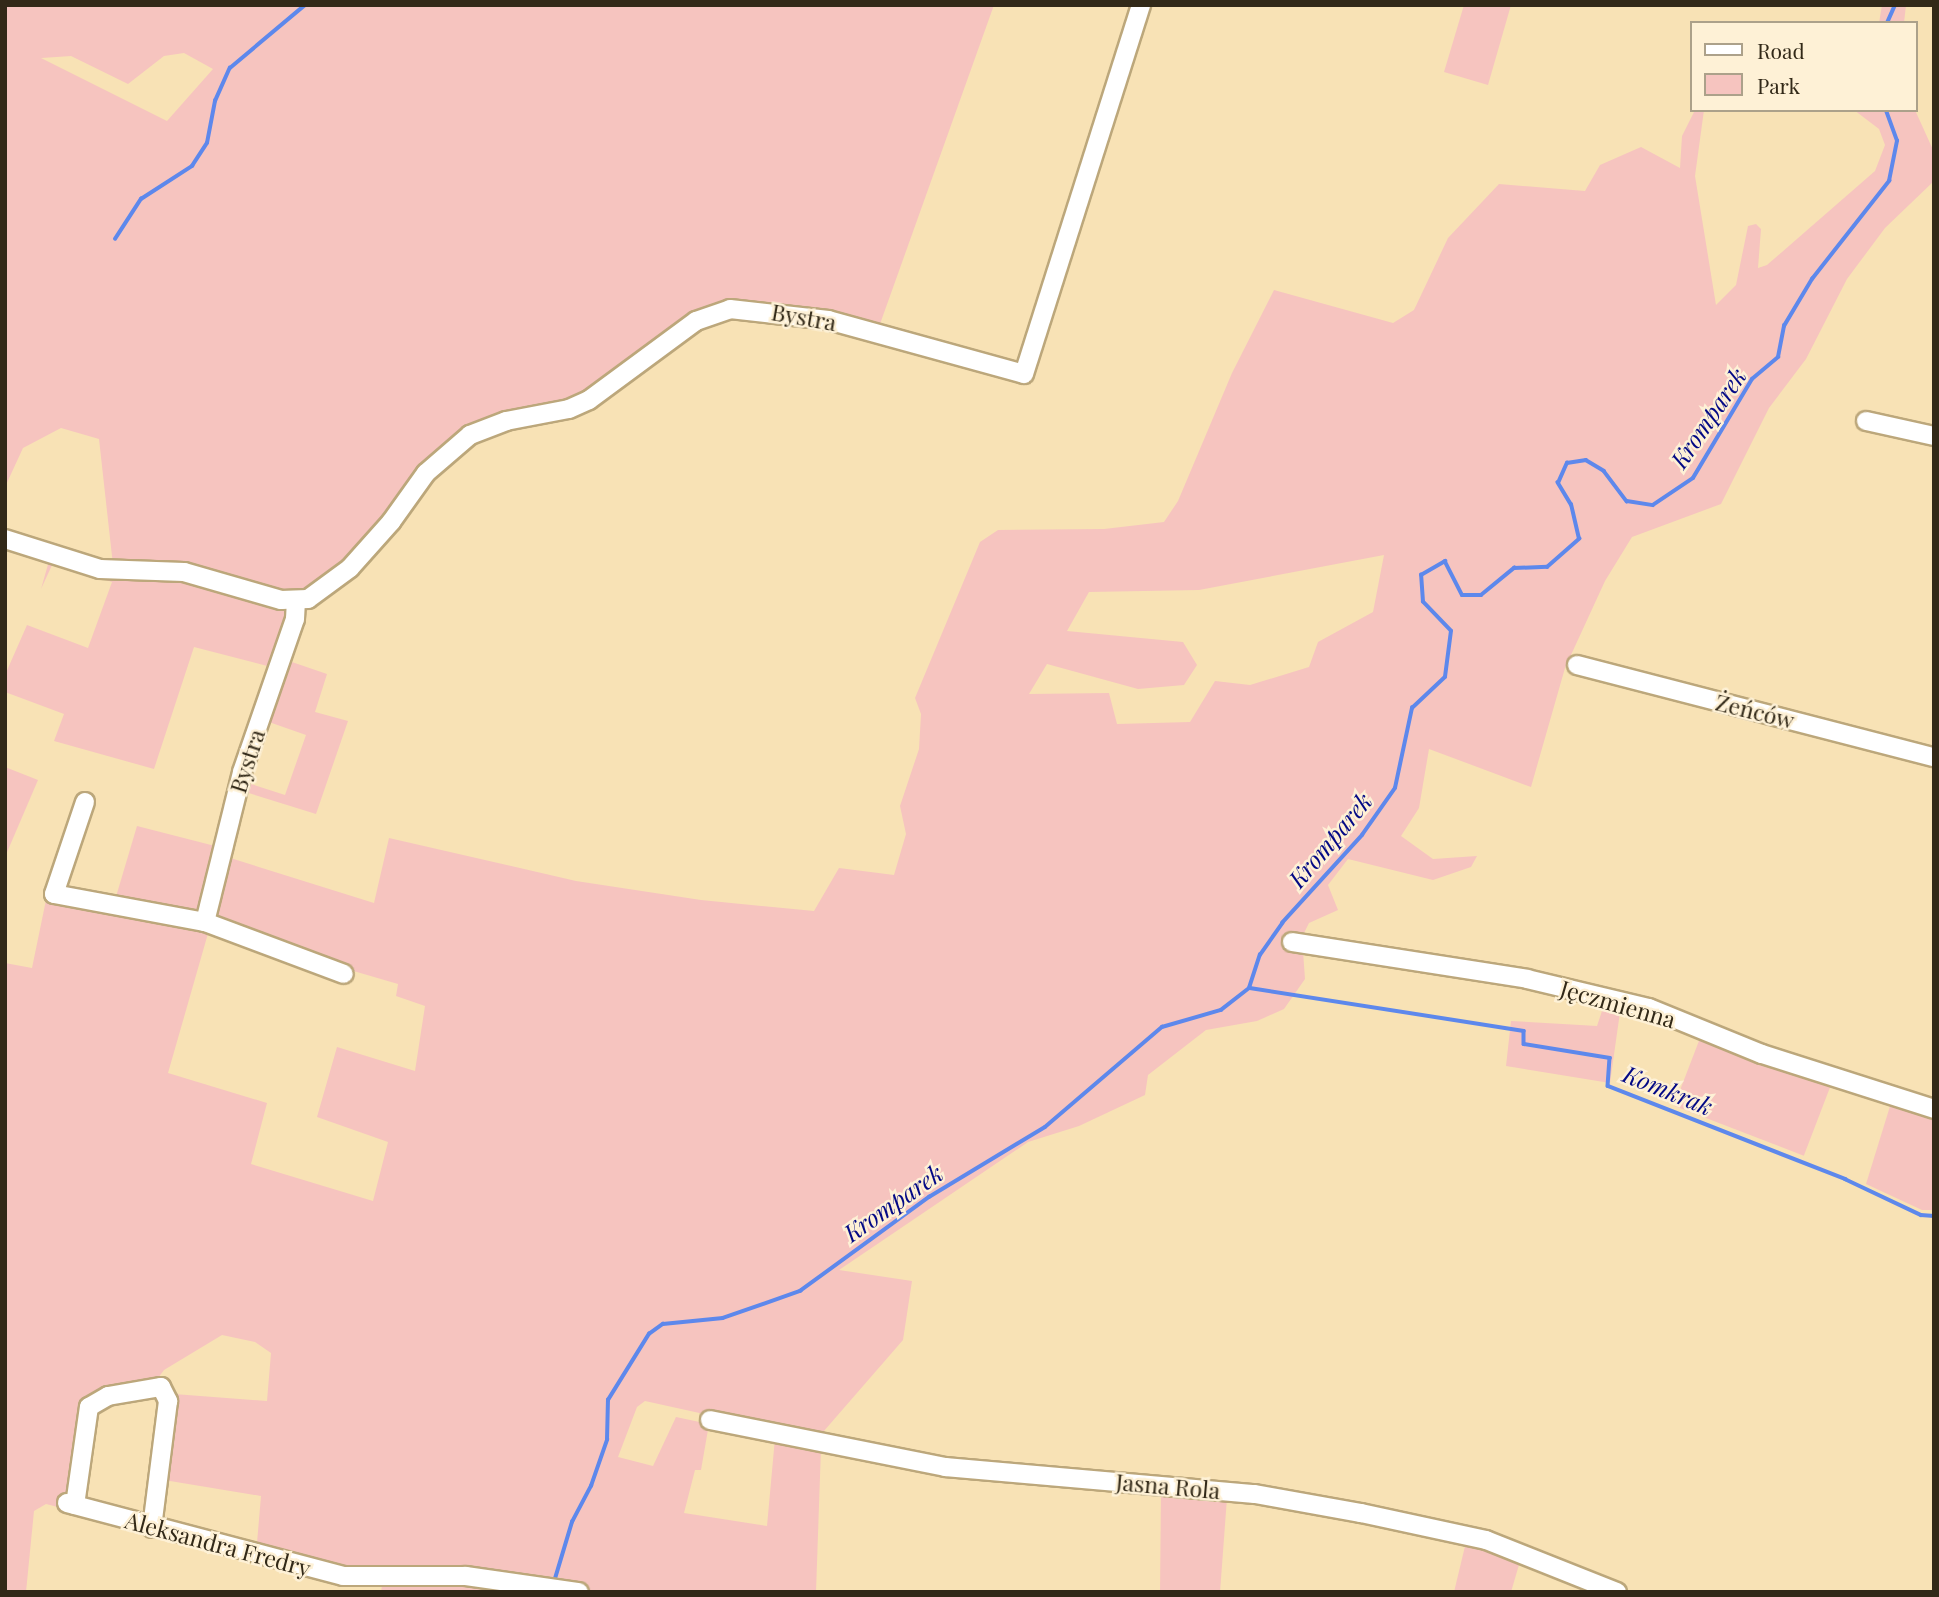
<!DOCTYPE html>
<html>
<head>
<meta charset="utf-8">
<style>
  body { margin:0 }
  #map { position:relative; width:1939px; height:1597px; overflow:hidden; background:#f8e2b5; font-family:"Playfair Display",serif }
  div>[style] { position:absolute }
  .green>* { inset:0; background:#f6c4bf; transform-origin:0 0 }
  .stream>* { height:3.5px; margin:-1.75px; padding:0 1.75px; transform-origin:1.75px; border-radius:1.75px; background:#5d88ec }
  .roads { filter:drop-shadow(2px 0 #bca77b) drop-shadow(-2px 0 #bca77b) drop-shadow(0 2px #bca77b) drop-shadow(0 -2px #bca77b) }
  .minor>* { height:18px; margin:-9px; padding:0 9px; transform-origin:9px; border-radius:9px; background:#fff }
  span { translate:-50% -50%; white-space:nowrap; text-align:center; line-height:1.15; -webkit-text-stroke:5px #fef1d6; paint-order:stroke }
  .street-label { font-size:23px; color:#322918 }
  .water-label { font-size:24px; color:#030985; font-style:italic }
  .frame { position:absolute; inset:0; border:7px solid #322918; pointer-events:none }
  .legend { position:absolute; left:1690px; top:21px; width:228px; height:91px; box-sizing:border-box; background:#fef1d6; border:2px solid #aca18a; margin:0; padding:9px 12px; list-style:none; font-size:21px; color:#322918 }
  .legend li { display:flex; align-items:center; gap:14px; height:35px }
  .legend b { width:35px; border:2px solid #aca18a }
</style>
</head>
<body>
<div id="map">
  <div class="green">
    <div style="clip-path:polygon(evenodd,5px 5px,994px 5px,880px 324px,751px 301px,711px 306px,685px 319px,585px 395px,492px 416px,454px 435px,417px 469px,385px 523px,345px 564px,296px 598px,113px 565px,99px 439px,61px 428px,23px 448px,5px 487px,5px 5px,184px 53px,213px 69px,167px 121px,41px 58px,71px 56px,128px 84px,164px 56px,184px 53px)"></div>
    <div style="clip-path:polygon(1464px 5px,1511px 5px,1488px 85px,1444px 72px)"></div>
    <div style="clip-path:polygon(1882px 5px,1906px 5px,1904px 23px,1879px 23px)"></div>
    <div style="clip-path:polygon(evenodd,1695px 110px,1704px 110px,1695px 176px,1716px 305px,1736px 285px,1748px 226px,1756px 224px,1761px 229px,1758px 268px,1767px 265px,1875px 171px,1885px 145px,1879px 129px,1854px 110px,1915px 110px,1934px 152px,1934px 181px,1885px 228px,1847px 279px,1806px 359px,1769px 408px,1721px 504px,1632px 537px,1605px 581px,1565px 668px,1531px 787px,1429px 749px,1419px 808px,1401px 836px,1433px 859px,1477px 856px,1471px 867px,1433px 880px,1348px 859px,1328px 885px,1338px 910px,1309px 923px,1302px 937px,1305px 979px,1284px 1009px,1257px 1021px,1206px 1030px,1148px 1075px,1145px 1095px,1079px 1126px,1028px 1142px,839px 1270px,912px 1281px,903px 1340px,817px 1439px,645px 1401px,637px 1407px,618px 1457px,653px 1466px,676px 1417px,709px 1424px,701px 1470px,695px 1470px,684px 1513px,767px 1526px,775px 1438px,821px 1448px,816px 1592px,603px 1592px,400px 1565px,348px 1567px,165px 1529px,158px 1520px,164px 1495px,164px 1523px,257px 1543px,261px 1496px,164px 1480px,174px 1394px,267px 1401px,271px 1353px,255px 1342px,222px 1335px,164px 1370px,152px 1386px,108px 1394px,87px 1406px,81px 1420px,78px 1481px,65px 1504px,105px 1519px,46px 1504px,34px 1511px,26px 1592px,5px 1592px,5px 963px,32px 968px,46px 900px,138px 911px,209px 930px,168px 1073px,267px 1103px,251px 1164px,373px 1201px,388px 1142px,317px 1117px,337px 1047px,415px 1071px,425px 1006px,396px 996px,398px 984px,285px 951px,214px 925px,210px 913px,224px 856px,374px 903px,389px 838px,576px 881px,701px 900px,814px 911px,839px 868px,894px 875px,906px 834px,900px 806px,919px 749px,921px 714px,915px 698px,980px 542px,998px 530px,1104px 529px,1164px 522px,1178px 501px,1232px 373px,1274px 290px,1393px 323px,1414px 310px,1448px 238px,1499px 184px,1585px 191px,1600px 165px,1641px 147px,1680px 168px,1682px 136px,1695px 110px,1384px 555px,1373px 612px,1318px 642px,1309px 667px,1250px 685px,1215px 681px,1190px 722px,1117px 724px,1109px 693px,1029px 694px,1047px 664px,1138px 689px,1184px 685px,1197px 665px,1183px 642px,1067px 631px,1089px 592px,1199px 590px,1384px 555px)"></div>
    <div style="clip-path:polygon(49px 561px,169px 573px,285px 604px,291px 611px,275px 668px,194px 647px,154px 769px,54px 741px,64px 714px,5px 692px,5px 675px,27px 625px,88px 648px,112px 582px,53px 563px,41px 589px)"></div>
    <div style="clip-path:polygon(286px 660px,327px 674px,315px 712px,348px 721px,316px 814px,242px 791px,245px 782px,285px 795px,306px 735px,266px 721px)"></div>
    <div style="clip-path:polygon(5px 767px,38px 780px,5px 857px)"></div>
    <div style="clip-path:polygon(137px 826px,215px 846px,218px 851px,203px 915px,115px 900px)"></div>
    <div style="clip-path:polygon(1605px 1002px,1621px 1005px,1610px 1083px,1506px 1066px,1511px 1021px,1597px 1026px)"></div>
    <div style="left:1702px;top:1033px;width:139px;height:78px;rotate:21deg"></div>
    <div style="clip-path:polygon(1891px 1103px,1934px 1115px,1934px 1210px,1922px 1210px,1866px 1184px)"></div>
    <div style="clip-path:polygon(1161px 1491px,1227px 1498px,1220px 1592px,1160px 1592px)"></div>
    <div style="clip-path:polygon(1466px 1542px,1521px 1558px,1511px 1592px,1454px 1592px)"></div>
    <div style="clip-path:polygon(383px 1579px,468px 1583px,537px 1592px,381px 1592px)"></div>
  </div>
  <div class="stream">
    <div style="left:1887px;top:23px;width:20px;rotate:-66deg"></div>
    <div style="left:115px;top:239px;width:48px;rotate:-57deg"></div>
    <div style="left:141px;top:199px;width:61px;rotate:-32.9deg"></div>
    <div style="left:192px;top:166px;width:27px;rotate:-57deg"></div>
    <div style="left:207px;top:143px;width:43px;rotate:-79.2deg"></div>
    <div style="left:215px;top:101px;width:36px;rotate:-66deg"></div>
    <div style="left:230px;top:68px;width:98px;rotate:-40deg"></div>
    <div style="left:1250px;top:988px;width:277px;rotate:8.9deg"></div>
    <div style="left:1524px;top:1031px;width:13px;rotate:90deg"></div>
    <div style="left:1524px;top:1044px;width:87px;rotate:9.2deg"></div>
    <div style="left:1610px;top:1058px;width:28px;rotate:94deg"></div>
    <div style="left:1608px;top:1086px;width:255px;rotate:21.4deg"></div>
    <div style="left:1845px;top:1179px;width:84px;rotate:25.3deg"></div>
    <div style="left:1921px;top:1215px;width:13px;rotate:4deg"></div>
    <div style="left:554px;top:1582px;width:63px;rotate:-73.3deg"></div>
    <div style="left:572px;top:1522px;width:41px;rotate:-62.2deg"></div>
    <div style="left:591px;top:1486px;width:49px;rotate:-70.8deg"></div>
    <div style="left:607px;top:1440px;width:40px;rotate:-88.6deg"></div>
    <div style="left:608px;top:1400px;width:78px;rotate:-58.2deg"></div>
    <div style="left:649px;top:1334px;width:17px;rotate:-36deg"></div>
    <div style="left:663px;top:1324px;width:60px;rotate:-5.7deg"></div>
    <div style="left:723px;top:1318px;width:82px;rotate:-19.3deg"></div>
    <div style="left:800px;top:1291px;width:160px;rotate:-36.1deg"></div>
    <div style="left:929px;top:1197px;width:135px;rotate:-31.1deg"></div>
    <div style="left:1045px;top:1127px;width:154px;rotate:-40.5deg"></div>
    <div style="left:1162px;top:1027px;width:61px;rotate:-16.1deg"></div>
    <div style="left:1221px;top:1010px;width:36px;rotate:-38deg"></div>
    <div style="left:1249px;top:988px;width:35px;rotate:-72deg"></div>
    <div style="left:1260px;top:955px;width:39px;rotate:-55deg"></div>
    <div style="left:1282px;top:923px;width:119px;rotate:-47.7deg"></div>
    <div style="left:1362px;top:835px;width:57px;rotate:-54.9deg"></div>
    <div style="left:1395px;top:788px;width:82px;rotate:-78deg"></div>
    <div style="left:1412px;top:708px;width:45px;rotate:-43.2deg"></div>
    <div style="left:1445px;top:677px;width:46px;rotate:-82.6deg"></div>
    <div style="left:1451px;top:631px;width:40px;rotate:-134deg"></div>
    <div style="left:1423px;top:602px;width:27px;rotate:-94deg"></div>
    <div style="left:1421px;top:575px;width:28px;rotate:-30deg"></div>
    <div style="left:1445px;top:561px;width:38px;rotate:63deg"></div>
    <div style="left:1462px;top:595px;width:19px"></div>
    <div style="left:1481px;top:595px;width:43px;rotate:-39.3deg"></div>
    <div style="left:1514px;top:568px;width:33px;rotate:-2deg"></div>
    <div style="left:1547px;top:567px;width:43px;rotate:-41.2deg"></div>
    <div style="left:1579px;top:539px;width:35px;rotate:-103deg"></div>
    <div style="left:1571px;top:505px;width:26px;rotate:-121deg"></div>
    <div style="left:1558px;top:483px;width:22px;rotate:-66deg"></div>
    <div style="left:1567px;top:463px;width:19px;rotate:-9deg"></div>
    <div style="left:1586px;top:460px;width:21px;rotate:31deg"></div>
    <div style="left:1604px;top:471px;width:38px;rotate:53deg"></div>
    <div style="left:1627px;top:501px;width:26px;rotate:9deg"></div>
    <div style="left:1653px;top:505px;width:48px;rotate:-34deg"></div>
    <div style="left:1693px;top:478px;width:115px;rotate:-59.2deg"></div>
    <div style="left:1752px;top:379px;width:34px;rotate:-40deg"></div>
    <div style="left:1778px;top:357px;width:32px;rotate:-79deg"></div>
    <div style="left:1784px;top:326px;width:55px;rotate:-59.2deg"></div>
    <div style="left:1812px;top:279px;width:125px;rotate:-51.8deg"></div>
    <div style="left:1889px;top:181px;width:41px;rotate:-78.7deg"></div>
    <div style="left:1897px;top:141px;width:33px;rotate:-110deg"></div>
  </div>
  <div class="roads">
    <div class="minor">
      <div style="left:1866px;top:421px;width:70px;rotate:12.4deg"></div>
      <div style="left:5px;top:539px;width:100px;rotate:17.5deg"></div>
      <div style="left:100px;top:569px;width:84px;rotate:2deg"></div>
      <div style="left:184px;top:572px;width:101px;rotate:16.1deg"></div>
      <div style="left:281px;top:600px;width:27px;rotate:-2deg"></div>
      <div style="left:308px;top:599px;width:52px;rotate:-36.4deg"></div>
      <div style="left:350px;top:568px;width:62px;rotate:-48.3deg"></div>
      <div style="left:391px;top:522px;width:60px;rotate:-54.5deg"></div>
      <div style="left:426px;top:473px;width:58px;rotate:-40.8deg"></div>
      <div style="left:470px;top:435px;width:39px;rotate:-21deg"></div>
      <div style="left:506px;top:421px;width:64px;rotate:-10.8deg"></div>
      <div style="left:569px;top:409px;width:22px;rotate:-24deg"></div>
      <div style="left:589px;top:400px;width:133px;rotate:-36.4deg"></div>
      <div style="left:696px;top:321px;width:36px;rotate:-19deg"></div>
      <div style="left:730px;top:309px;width:99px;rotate:6.4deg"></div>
      <div style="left:828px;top:320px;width:203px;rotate:15.4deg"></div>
      <div style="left:1024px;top:374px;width:387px;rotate:-72.4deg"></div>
      <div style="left:1577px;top:665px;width:369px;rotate:14.5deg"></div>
      <div style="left:85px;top:802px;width:97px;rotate:108.6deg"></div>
      <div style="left:54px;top:894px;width:154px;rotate:10.5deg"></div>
      <div style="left:205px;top:922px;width:148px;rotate:20.5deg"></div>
      <div style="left:205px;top:922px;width:154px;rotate:-76.1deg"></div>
      <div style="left:242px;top:772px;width:162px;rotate:-70.9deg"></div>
      <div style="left:295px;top:619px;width:17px;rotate:-87deg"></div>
      <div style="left:1292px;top:942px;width:238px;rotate:8.9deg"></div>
      <div style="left:1527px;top:979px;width:125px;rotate:13.4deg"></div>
      <div style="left:1649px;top:1008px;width:122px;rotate:22.2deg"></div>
      <div style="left:1762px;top:1054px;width:181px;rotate:17.7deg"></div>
      <div style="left:710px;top:1420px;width:240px;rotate:11.3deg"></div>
      <div style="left:945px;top:1467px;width:311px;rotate:5deg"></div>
      <div style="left:1255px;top:1494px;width:108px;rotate:10.2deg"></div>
      <div style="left:1361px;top:1513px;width:128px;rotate:12.2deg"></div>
      <div style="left:1486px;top:1540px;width:141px;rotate:21.7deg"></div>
      <div style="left:67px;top:1503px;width:285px;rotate:14.8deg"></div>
      <div style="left:343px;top:1576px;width:123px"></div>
      <div style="left:466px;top:1576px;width:114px;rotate:8.1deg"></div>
      <div style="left:75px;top:1505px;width:99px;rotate:-81.9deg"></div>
      <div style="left:89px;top:1407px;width:22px;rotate:-30deg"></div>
      <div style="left:108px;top:1396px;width:54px;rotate:-9.6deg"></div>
      <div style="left:161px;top:1387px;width:16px;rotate:63deg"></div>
      <div style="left:168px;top:1401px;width:128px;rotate:97.2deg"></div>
    </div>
  </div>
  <div class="street-label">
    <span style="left:804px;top:317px;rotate:10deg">Bystra</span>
    <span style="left:1755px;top:711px;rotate:14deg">Żeńców</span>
    <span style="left:247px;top:761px;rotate:-72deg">Bystra</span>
    <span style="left:1618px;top:1004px;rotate:16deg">Jęczmienna</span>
    <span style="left:1168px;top:1486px;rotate:5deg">Jasna Rola</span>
    <span style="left:218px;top:1544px;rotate:15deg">Aleksandra Fredry</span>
  </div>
  <div class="water-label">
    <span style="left:1708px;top:418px;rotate:-56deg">Kromparek</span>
    <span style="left:1330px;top:840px;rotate:-50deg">Kromparek</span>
    <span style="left:1668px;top:1090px;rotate:22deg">Komkrak</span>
    <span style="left:893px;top:1203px;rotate:-35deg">Kromparek</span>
  </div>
  <div class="frame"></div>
  <ul class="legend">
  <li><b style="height:9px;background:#fff"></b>Road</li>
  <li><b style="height:19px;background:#f6c4bf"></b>Park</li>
  </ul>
</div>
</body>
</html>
